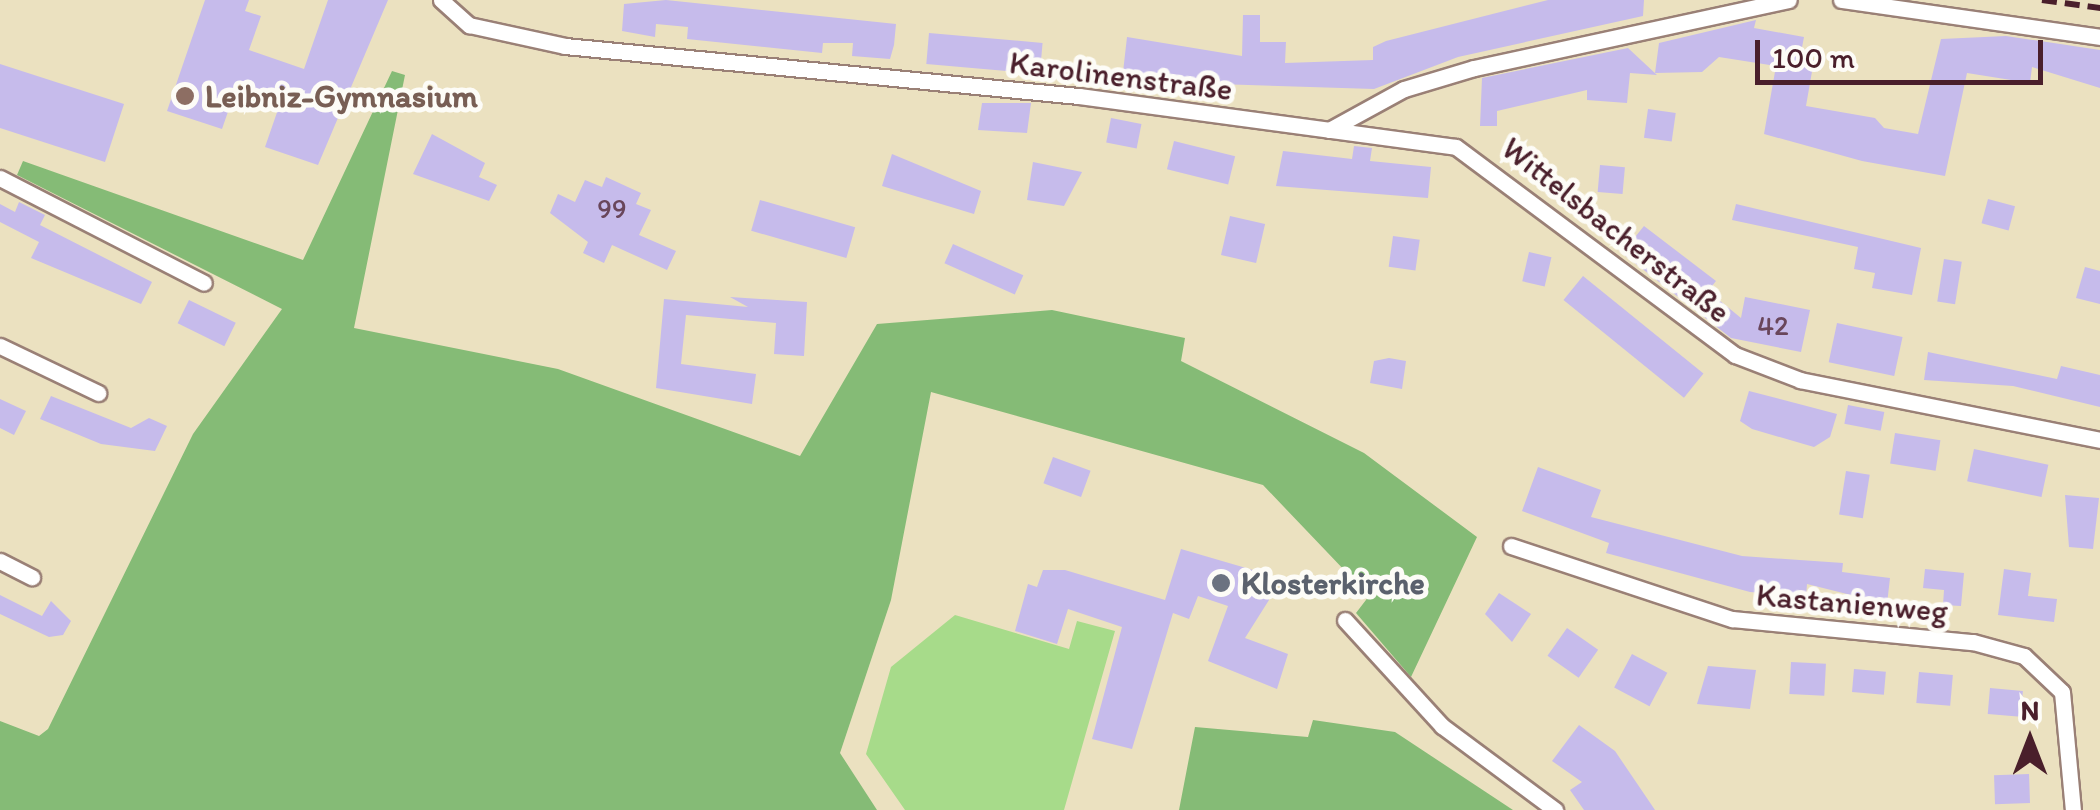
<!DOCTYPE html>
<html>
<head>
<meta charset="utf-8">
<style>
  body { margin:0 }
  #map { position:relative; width:2100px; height:810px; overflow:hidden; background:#ebe1c0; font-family:Itim,sans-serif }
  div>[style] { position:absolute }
  .green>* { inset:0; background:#a7db8a }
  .forest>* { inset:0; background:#85bb76 }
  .building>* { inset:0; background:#c6bbeb; transform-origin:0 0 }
  .roads { filter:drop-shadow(2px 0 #9a8076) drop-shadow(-2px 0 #9a8076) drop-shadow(0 2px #9a8076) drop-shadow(0 -2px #9a8076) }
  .street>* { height:15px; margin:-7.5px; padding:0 7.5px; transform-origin:7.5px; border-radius:7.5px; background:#fff }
  .rail>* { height:6px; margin-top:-3px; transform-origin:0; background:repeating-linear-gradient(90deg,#4a1f2b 0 15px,transparent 0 23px) }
  .dots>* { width:28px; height:28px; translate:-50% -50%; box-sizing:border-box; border:5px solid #fdfcf7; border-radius:50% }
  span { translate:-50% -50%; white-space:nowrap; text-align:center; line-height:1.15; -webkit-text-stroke:10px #fdfcf7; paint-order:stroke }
  .number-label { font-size:28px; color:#69465b }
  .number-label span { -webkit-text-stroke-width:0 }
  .street-label { font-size:32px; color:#4a1f2b }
  .education-label { font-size:32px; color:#785e54; font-weight:700 }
  .left { translate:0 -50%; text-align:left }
  .worship-label { font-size:32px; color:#5b616d; font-weight:700 }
  .north { position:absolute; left:1980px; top:690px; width:100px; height:100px; -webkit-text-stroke:8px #fdfcf7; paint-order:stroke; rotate:0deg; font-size:28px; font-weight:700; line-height:40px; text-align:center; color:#4a1f2b }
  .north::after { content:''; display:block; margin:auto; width:35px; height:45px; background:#4a1f2b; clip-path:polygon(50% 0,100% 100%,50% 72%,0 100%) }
  .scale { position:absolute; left:1755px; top:40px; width:288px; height:45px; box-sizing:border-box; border:5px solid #4a1f2b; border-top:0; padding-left:12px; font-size:30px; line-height:35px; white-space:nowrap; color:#4a1f2b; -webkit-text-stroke:8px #fdfcf7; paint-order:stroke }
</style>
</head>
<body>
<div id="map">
  <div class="green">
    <div style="clip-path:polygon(955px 615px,1069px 649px,1077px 621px,1115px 631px,1064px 810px,905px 810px,866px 754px,891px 667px)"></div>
  </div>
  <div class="forest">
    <div style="clip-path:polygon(392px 71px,405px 75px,354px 328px,558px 369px,800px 456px,877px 324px,1052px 310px,1185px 338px,1181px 361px,1364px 453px,1477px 537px,1411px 677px,1356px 613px,1369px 596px,1263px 485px,931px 392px,891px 600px,840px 753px,877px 810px,0 810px,0 721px,39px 736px,48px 729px,193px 434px,282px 309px,17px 175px,23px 161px,303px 260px)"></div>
    <div style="clip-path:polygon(1313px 720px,1395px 732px,1513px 810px,1179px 810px,1195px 727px,1308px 737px)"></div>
  </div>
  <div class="building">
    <div style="clip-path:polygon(205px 0,249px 0,245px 11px,261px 16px,249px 50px,304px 69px,328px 0,388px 0,318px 165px,265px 147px,282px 98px,238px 83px,222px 129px,167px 111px)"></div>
    <div style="clip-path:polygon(666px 0,896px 24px,894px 45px,890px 59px,852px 56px,853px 43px,823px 43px,822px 53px,687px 39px,688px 27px,656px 24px,655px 37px,622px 31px,624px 4px)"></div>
    <div style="clip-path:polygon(1548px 0,1644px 0,1643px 16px,1458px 57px,1374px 89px,1122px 81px,1127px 37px,1242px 56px,1243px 15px,1260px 15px,1260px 42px,1286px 42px,1285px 63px,1373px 60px,1373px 47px,1386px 41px)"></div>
    <div style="clip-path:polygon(1756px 20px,1754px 28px,1804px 37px,1800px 58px,1814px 60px,1806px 106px,1875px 118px,1884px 128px,1918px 134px,1941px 39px,2006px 36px,2100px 50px,2100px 88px,2032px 67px,2030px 83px,1967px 73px,1945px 176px,1862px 161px,1764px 134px,1776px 66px,1719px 57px,1702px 72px,1655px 73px,1659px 43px)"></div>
    <div style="left:929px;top:33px;width:114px;height:31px;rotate:5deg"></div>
    <div style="clip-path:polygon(1628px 48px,1657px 75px,1630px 73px,1627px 103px,1587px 100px,1587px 90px,1497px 111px,1497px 126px,1480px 126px,1482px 78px)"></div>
    <div style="clip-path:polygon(0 64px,124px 104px,105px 162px,0 128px)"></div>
    <div style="clip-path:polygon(982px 103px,1031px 103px,1027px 133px,978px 130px)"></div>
    <div style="left:1648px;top:109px;width:28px;height:29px;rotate:8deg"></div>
    <div style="left:1111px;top:118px;width:31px;height:25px;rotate:11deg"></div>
    <div style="clip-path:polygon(432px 134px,485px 163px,479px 177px,497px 185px,489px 201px,413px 174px)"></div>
    <div style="left:1174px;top:141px;width:63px;height:29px;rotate:14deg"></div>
    <div style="clip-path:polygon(1354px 146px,1372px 148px,1370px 161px,1431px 167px,1428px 198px,1276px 186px,1283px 151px,1352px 159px)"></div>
    <div style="clip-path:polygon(892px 154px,981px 191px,974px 214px,882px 186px)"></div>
    <div style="clip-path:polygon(1033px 162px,1082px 172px,1064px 206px,1027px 200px)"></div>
    <div style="left:1600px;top:165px;width:25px;height:27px;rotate:5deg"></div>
    <div style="clip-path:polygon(606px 177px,641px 193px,636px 204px,651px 210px,639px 235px,676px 251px,667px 270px,612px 245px,604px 263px,583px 253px,588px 242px,550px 213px,558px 194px,575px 202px,585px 180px,602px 187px)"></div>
    <div style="left:1988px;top:199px;width:28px;height:25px;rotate:15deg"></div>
    <div style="left:760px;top:200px;width:99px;height:32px;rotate:16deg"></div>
    <div style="clip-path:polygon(19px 202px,45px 215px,40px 225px,152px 282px,141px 304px,31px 258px,39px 242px,0 222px,0 204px,15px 212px)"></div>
    <div style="clip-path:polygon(1736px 204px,1921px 248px,1912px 295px,1872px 288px,1875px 273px,1854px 269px,1858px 247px,1732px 220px)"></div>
    <div style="left:1230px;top:216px;width:36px;height:40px;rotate:13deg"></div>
    <div style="clip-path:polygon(1644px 226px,1716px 281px,1708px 291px,1741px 318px,1745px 297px,1810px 310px,1801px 352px,1731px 338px,1622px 253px)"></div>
    <div style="left:1393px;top:236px;width:27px;height:31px;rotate:8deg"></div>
    <div style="left:953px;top:244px;width:77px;height:21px;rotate:24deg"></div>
    <div style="left:1529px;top:252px;width:23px;height:30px;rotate:13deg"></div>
    <div style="left:1944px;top:259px;width:18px;height:43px;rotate:9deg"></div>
    <div style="clip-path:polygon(2085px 267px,2100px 271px,2100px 304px,2076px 298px)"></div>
    <div style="left:1583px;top:276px;width:155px;height:31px;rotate:39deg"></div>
    <div style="clip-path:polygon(730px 297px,807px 302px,804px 356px,774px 354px,776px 323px,686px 315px,681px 364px,756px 374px,752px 404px,656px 388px,664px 299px,748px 307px)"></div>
    <div style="left:189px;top:300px;width:52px;height:26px;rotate:26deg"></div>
    <div style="left:1837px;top:323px;width:67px;height:40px;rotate:12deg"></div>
    <div style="clip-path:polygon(1928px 352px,2057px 379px,2061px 366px,2100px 375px,2100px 407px,2013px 386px,1924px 380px)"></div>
    <div style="clip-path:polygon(1389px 358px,1406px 361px,1402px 389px,1370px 383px,1374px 361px)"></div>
    <div style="clip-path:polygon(1749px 391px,1837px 414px,1830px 437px,1814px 447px,1752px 429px,1740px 421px)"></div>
    <div style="clip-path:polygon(51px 396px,131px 428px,149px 418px,167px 426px,155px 451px,101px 444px,40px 419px)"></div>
    <div style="clip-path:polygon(0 399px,26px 411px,14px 435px,0 428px)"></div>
    <div style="left:1848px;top:405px;width:37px;height:19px;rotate:11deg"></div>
    <div style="left:1895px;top:433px;width:46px;height:31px;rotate:9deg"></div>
    <div style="left:1974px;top:449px;width:76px;height:33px;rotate:12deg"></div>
    <div style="left:1053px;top:457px;width:40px;height:28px;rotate:20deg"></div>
    <div style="clip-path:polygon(1538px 467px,1601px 490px,1591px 517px,1742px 556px,1843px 563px,1842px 572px,1890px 578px,1887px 604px,1807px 584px,1806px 597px,1750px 592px,1606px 553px,1609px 543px,1522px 511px)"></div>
    <div style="left:1846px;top:471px;width:24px;height:44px;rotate:9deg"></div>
    <div style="clip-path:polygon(2065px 495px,2099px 498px,2093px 549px,2069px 547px)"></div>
    <div style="clip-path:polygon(1181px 549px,1270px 575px,1269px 600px,1245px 638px,1288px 654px,1277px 689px,1208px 661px,1228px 606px,1198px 596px,1189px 619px,1173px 613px,1132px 749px,1092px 739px,1122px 627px,1068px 609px,1057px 644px,1015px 631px,1028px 584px,1037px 587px,1043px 570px,1065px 570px,1165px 600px)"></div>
    <div style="clip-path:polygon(1925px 569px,1964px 573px,1961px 606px,1943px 605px,1944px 590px,1923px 588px)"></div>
    <div style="clip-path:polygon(2004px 569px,2031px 573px,2028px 596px,2057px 599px,2054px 622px,1998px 615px)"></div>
    <div style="clip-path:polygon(1499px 593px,1531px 614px,1512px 642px,1485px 614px)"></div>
    <div style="clip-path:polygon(0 595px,42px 616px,51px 601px,71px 621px,63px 635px,49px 637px,0 614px)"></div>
    <div style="left:1567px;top:628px;width:38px;height:34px;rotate:35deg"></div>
    <div style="left:1632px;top:654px;width:40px;height:38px;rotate:28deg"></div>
    <div style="left:1791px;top:662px;width:35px;height:32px;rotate:3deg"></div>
    <div style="clip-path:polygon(1708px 666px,1756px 670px,1750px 709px,1697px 704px)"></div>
    <div style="left:1854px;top:669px;width:32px;height:23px;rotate:5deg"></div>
    <div style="left:1919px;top:672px;width:34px;height:31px;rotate:5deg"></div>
    <div style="left:1990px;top:688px;width:33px;height:26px;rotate:5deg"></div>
    <div style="clip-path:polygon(1579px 725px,1615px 751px,1655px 810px,1584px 810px,1570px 790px,1582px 782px,1552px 761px)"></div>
    <div style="left:2029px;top:774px;width:29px;height:35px;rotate:88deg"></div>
  </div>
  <div class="roads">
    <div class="street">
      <div style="left:441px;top:0;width:38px;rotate:42deg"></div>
      <div style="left:469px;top:25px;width:98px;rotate:12.3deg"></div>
      <div style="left:565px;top:46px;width:516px;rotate:5.56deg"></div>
      <div style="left:1079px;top:96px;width:380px;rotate:7.7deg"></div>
      <div style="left:1456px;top:147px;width:348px;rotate:36.7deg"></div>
      <div style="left:1735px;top:355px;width:70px;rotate:21deg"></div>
      <div style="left:1800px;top:380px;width:306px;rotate:11.3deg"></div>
      <div style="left:1841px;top:0;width:262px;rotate:8.1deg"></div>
      <div style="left:1329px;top:130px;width:85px;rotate:-28.7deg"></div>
      <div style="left:1404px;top:89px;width:73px;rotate:-16.7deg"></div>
      <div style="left:1474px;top:68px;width:322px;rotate:-12.2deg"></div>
      <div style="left:0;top:178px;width:229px;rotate:27.2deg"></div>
      <div style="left:0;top:346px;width:109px;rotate:25.6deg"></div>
      <div style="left:1511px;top:546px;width:233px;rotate:18.3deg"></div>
      <div style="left:1732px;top:619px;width:242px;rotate:5.5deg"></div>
      <div style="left:1973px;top:642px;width:53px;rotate:15.4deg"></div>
      <div style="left:2024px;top:656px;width:52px;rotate:43.5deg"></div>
      <div style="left:2062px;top:692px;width:119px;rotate:84.7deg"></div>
      <div style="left:0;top:561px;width:36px;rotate:27deg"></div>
      <div style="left:1345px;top:620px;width:144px;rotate:47.5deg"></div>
      <div style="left:1442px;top:726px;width:141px;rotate:36.6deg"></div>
    </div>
  </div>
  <div class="rail">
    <div style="left:2042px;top:0;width:59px;rotate:7.9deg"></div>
  </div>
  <div class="dots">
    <div style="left:185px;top:96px;background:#8d6e63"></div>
    <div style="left:1221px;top:583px;background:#6b7280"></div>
  </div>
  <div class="number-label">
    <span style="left:612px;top:208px">99</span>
    <span style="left:1773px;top:325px">42</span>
  </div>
  <div class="street-label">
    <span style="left:1121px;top:76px;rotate:7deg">Karolinenstraße</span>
    <span style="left:1616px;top:230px;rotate:38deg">Wittelsbacherstraße</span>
    <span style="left:1852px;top:603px;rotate:5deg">Kastanienweg</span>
  </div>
  <div class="education-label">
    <span class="left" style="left:205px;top:96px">Leibniz-Gymnasium</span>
  </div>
  <div class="worship-label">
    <span class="left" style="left:1241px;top:583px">Klosterkirche</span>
  </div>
  <div class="north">N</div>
  <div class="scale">100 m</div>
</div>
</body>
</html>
